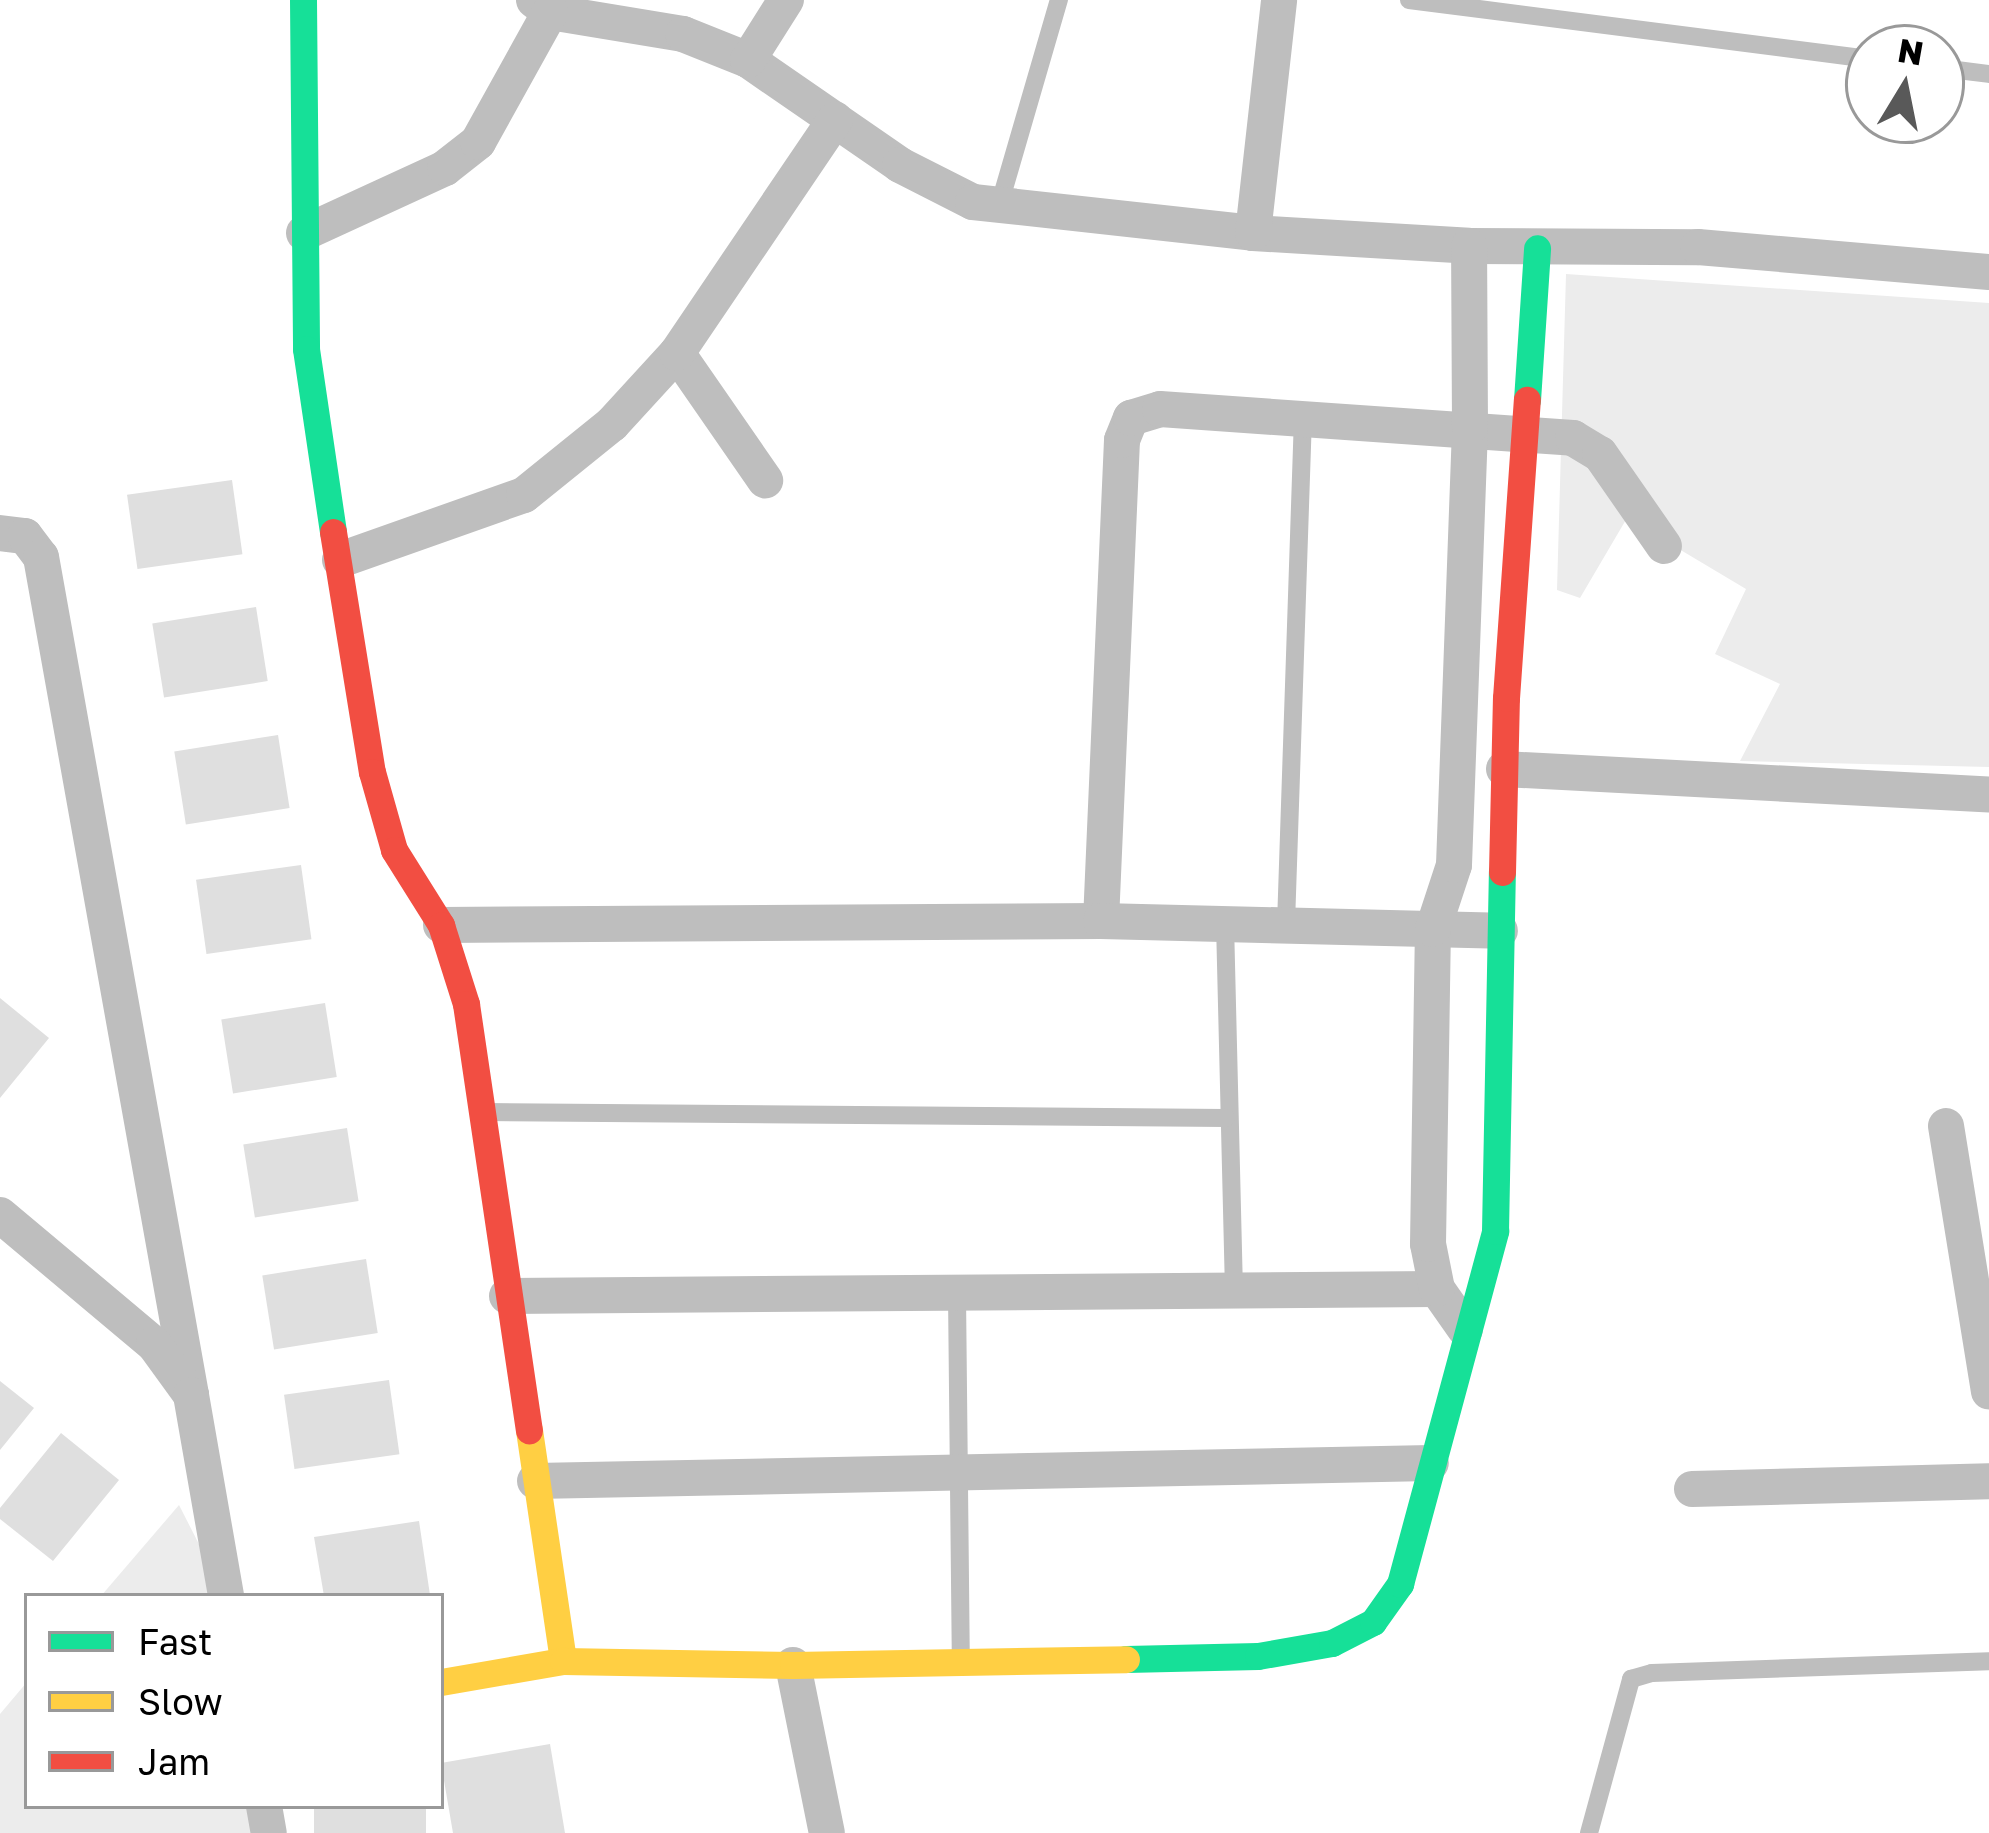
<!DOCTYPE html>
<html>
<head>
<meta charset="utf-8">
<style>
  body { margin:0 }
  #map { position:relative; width:1989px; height:1833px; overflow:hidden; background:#fff; font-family:"Golos Text",sans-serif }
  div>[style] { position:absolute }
  .green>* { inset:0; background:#ececec }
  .building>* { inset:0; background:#dfdfdf; transform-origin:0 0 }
  .lane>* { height:18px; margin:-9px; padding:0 9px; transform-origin:9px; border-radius:9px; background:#bebebe }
  .street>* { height:36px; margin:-18px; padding:0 18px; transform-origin:18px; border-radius:18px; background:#bebebe }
  .fast>* { height:27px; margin:-13.5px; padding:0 13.5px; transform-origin:13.5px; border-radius:13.5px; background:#16e098 }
  .slow>* { height:27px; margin:-13.5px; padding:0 13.5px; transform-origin:13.5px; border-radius:13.5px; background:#ffcf43 }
  .jam>* { height:27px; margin:-13.5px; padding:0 13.5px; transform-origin:13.5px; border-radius:13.5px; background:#f24e42 }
  span { translate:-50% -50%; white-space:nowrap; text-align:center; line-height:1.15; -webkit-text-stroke:9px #fff; paint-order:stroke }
  .legend { position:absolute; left:24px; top:1593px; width:420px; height:216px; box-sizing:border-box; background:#fff; border:3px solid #999; margin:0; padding:15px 21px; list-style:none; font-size:36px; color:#000 }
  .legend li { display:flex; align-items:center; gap:24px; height:60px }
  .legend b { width:60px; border:3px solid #999 }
  .north { position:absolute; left:1845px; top:24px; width:120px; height:120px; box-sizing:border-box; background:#fff; border:3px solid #999; border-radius:50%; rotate:10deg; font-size:33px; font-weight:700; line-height:48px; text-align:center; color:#000 }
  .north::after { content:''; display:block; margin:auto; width:42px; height:54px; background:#595959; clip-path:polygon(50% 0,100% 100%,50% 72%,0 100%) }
</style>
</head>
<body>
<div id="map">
  <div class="green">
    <div style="clip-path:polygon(1566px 274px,1989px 303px,1989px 767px,1740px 761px,1780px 684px,1715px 654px,1746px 589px,1627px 518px,1580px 598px,1557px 590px)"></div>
    <div style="clip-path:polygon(179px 1505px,205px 1556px,212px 1596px,101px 1596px)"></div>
    <div style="clip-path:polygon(27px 1682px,27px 1806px,248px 1806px,252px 1833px,0 1833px,0 1714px)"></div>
  </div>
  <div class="building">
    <div style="left:232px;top:480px;width:75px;height:106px;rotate:82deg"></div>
    <div style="left:256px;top:607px;width:75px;height:105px;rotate:81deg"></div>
    <div style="left:278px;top:735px;width:74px;height:105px;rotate:81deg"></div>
    <div style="left:301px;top:865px;width:75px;height:106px;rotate:82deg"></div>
    <div style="clip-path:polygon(0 998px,49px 1038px,0 1098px)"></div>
    <div style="left:325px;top:1003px;width:75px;height:105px;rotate:81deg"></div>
    <div style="left:347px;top:1128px;width:74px;height:105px;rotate:81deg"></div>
    <div style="left:366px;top:1259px;width:75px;height:105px;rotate:81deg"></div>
    <div style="left:389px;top:1380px;width:75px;height:106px;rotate:82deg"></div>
    <div style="clip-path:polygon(0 1381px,34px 1408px,0 1450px)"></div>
    <div style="clip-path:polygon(61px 1433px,119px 1480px,53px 1561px,0 1519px,0 1508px)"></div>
    <div style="clip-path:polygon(419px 1521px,430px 1595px,324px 1596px,314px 1537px)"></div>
    <div style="clip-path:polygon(550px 1744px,565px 1833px,453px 1833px,441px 1763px)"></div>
    <div style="left:314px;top:1806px;width:112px;height:27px"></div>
  </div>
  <div class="lane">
    <div style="left:1409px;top:0;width:464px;rotate:7.3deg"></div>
    <div style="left:1941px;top:68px;width:48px;rotate:7.1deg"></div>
    <div style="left:999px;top:206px;width:215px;rotate:-73.8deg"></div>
    <div style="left:1225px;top:923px;width:367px;rotate:88.6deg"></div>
    <div style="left:1286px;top:924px;width:507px;rotate:-88.08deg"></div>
    <div style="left:483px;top:1112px;width:743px;rotate:0.46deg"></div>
    <div style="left:957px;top:1294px;width:362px;rotate:89.4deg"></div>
    <div style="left:1589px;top:1833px;width:160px;rotate:-74.7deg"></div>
    <div style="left:1631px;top:1679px;width:22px;rotate:-16deg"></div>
    <div style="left:1652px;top:1673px;width:337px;rotate:-2deg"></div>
  </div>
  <div class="street">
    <div style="left:534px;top:0;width:20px;rotate:37deg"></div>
    <div style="left:550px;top:12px;width:135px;rotate:9.4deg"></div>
    <div style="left:683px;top:34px;width:70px;rotate:21.8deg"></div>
    <div style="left:748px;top:60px;width:185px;rotate:34.6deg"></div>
    <div style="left:900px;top:165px;width:82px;rotate:26.9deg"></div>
    <div style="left:973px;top:202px;width:282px;rotate:6.3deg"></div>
    <div style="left:1253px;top:233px;width:216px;rotate:3.4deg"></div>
    <div style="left:1469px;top:246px;width:229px;rotate:0.3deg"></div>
    <div style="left:1698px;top:247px;width:292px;rotate:4.9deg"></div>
    <div style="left:748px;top:60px;width:71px;rotate:-57.7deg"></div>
    <div style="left:304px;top:233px;width:155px;rotate:-24.7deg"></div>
    <div style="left:445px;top:168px;width:42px;rotate:-38.2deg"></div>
    <div style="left:478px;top:142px;width:149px;rotate:-61deg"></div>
    <div style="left:1253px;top:233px;width:234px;rotate:-83.6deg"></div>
    <div style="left:677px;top:353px;width:155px;rotate:55.3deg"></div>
    <div style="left:0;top:533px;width:25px;rotate:7deg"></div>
    <div style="left:25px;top:536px;width:26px;rotate:53deg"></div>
    <div style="left:41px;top:557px;width:851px;rotate:79.85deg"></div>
    <div style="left:340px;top:560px;width:195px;rotate:-19.5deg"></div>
    <div style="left:524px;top:495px;width:113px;rotate:-38.9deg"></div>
    <div style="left:612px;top:424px;width:96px;rotate:-47.5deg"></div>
    <div style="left:677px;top:353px;width:282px;rotate:-55.9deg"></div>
    <div style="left:1504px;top:769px;width:486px;rotate:3deg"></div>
    <div style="left:1101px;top:921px;width:481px;rotate:-87.5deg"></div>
    <div style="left:1122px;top:440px;width:24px;rotate:-68deg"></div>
    <div style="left:1131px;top:418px;width:30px;rotate:-17deg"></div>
    <div style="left:1160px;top:409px;width:414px;rotate:4deg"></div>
    <div style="left:1573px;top:438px;width:31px;rotate:31deg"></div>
    <div style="left:1600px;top:454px;width:112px;rotate:55.2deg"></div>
    <div style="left:441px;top:925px;width:660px;rotate:-0.35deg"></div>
    <div style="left:1101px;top:921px;width:399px;rotate:1.4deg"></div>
    <div style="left:1946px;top:1126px;width:269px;rotate:80.8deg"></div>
    <div style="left:0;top:1215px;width:201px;rotate:40deg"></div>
    <div style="left:154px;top:1344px;width:63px;rotate:54deg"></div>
    <div style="left:191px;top:1395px;width:204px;rotate:80.1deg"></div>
    <div style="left:507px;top:1296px;width:930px;rotate:-0.43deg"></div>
    <div style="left:1465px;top:1329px;width:49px;rotate:-125deg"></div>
    <div style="left:1437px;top:1289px;width:46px;rotate:-101.3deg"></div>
    <div style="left:1428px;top:1244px;width:315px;rotate:-89.1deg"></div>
    <div style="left:1433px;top:929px;width:67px;rotate:-71.8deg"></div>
    <div style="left:1454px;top:865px;width:438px;rotate:-87.9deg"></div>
    <div style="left:1470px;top:427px;width:181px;rotate:-90.3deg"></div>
    <div style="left:535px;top:1481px;width:896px;rotate:-1.15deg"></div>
    <div style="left:1692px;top:1489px;width:297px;rotate:-1.5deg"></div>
    <div style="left:793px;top:1665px;width:171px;rotate:78.6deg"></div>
    <div style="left:264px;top:1806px;width:27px;rotate:80deg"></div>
  </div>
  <div class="fast">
    <div style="left:303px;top:0;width:349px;rotate:89.5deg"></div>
    <div style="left:306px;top:349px;width:185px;rotate:81.6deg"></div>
    <div style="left:1527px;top:400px;width:152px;rotate:-86.2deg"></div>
    <div style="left:1126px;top:1659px;width:132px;rotate:-1.3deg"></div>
    <div style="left:1258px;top:1656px;width:75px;rotate:-10deg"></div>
    <div style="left:1332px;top:1643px;width:46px;rotate:-27.1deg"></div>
    <div style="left:1373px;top:1622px;width:47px;rotate:-54.6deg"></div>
    <div style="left:1400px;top:1584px;width:366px;rotate:-74.9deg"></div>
    <div style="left:1495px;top:1231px;width:359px;rotate:-88.9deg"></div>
  </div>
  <div class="slow">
    <div style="left:529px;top:1430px;width:233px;rotate:81.6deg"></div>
    <div style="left:441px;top:1682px;width:124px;rotate:-9.8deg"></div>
    <div style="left:563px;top:1661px;width:230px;rotate:1deg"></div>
    <div style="left:793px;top:1665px;width:333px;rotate:-1deg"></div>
  </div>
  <div class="jam">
    <div style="left:333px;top:532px;width:243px;rotate:80.8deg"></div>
    <div style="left:372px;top:772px;width:81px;rotate:74.2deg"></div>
    <div style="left:394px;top:850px;width:89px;rotate:57.9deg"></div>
    <div style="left:441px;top:925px;width:83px;rotate:72.4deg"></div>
    <div style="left:466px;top:1004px;width:431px;rotate:81.6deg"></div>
    <div style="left:1502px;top:872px;width:174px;rotate:-88.7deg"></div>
    <div style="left:1506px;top:698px;width:299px;rotate:-86deg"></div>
  </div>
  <ul class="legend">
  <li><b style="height:15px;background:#16e098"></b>Fast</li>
  <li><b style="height:15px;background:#ffcf43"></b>Slow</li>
  <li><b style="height:15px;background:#f24e42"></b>Jam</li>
  </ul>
  <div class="north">N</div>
</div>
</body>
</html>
